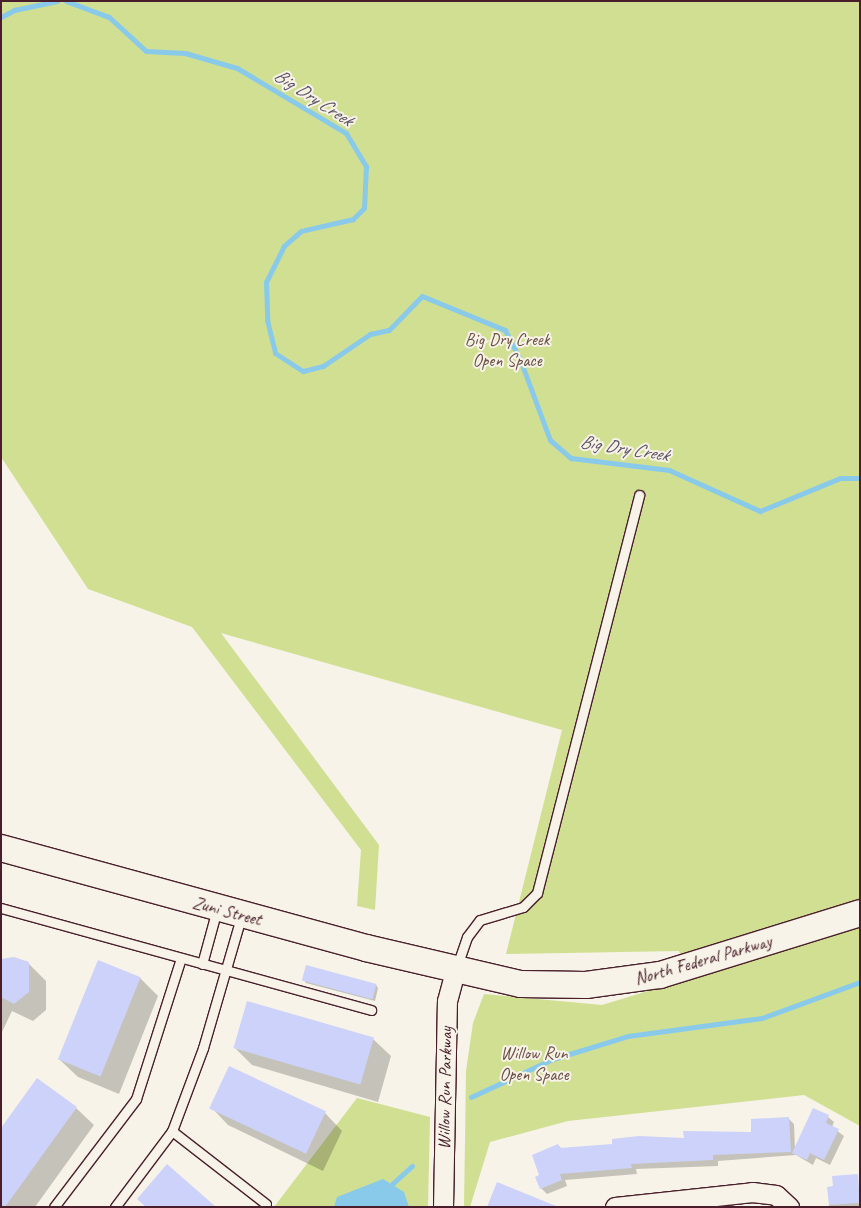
<!DOCTYPE html>
<html>
<head>
<meta charset="utf-8">
<style>
  body { margin:0 }
  #map { position:relative; width:861px; height:1208px; overflow:hidden; background:#f7f3e8; font-family:Caveat,sans-serif }
  div>[style] { position:absolute }
  .green>* { inset:0; background:#d1df92 }
  .water>* { inset:0; background:#89caea }
  .shadow>* { inset:0; background:#0003 }
  .stream>* { height:5px; margin:-2.5px; padding:0 2.5px; transform-origin:2.5px; border-radius:2.5px; background:#89caea }
  .building>* { inset:0; background:#ccd2fa; transform-origin:0 0 }
  .roads { filter:drop-shadow(1px 0 #4a1f2b) drop-shadow(-1px 0 #4a1f2b) drop-shadow(0 1px #4a1f2b) drop-shadow(0 -1px #4a1f2b) }
  .lane>* { height:9px; margin:-4.5px; padding:0 4.5px; transform-origin:4.5px; border-radius:4.5px; background:#f7f3e8 }
  .street>* { height:19px; margin:-9.5px; padding:0 9.5px; transform-origin:9.5px; border-radius:9.5px; background:#f7f3e8 }
  .secondary>* { height:26px; margin:-13px; padding:0 13px; transform-origin:13px; border-radius:13px; background:#f7f3e8 }
  span { translate:-50% -50%; white-space:nowrap; text-align:center; line-height:1.15; -webkit-text-stroke:4px #f7f3e8; paint-order:stroke }
  .park-label { font-size:18px; color:#6c4f45 }
  .street-label { font-size:18px; color:#4a1f2b }
  .water-label { font-size:19px; color:#5d5264; font-style:italic }
  .frame { position:absolute; inset:0; border:2px solid #4a1f2b; pointer-events:none }
</style>
</head>
<body>
<div id="map">
  <div class="green">
    <div style="clip-path:polygon(1px 1px,860px 1px,860px 899px,682px 958px,679px 951px,506px 954px,562px 730px,221px 633px,379px 845px,375px 910px,357px 906px,361px 850px,192px 627px,88px 589px,1px 457px)"></div>
    <div style="clip-path:polygon(860px 926px,860px 1126px,804px 1095px,568px 1121px,490px 1142px,470px 1207px,464px 1207px,466px 1071px,473px 1023px,484px 994px,602px 1005px)"></div>
    <div style="clip-path:polygon(357px 1098px,430px 1117px,428px 1207px,274px 1207px)"></div>
  </div>
  <div class="water">
    <div style="clip-path:polygon(383px 1179px,404px 1192px,409px 1207px,334px 1207px,337px 1197px)"></div>
  </div>
  <div class="shadow">
    <div style="clip-path:polygon(1px 960px,28px 963px,46px 981px,46px 1010px,33px 1021px,12px 1011px,1px 1034px)"></div>
    <div style="clip-path:polygon(307px 966px,376px 985px,378px 988px,375px 1001px,306px 983px,304px 980px)"></div>
    <div style="clip-path:polygon(140px 978px,158px 996px,119px 1094px,78px 1077px,60px 1060px)"></div>
    <div style="clip-path:polygon(373px 1039px,391px 1056px,378px 1102px,252px 1065px,234px 1047px)"></div>
    <div style="clip-path:polygon(211px 1107px,325px 1113px,342px 1131px,323px 1171px,228px 1125px)"></div>
    <div style="clip-path:polygon(76px 1108px,94px 1125px,35px 1207px,1px 1207px)"></div>
    <div style="clip-path:polygon(828px 1117px,834px 1122px,832px 1127px,844px 1136px,830px 1165px,816px 1158px,813px 1165px,796px 1155px,718px 1161px,718px 1166px,636px 1169px,637px 1174px,565px 1180px,567px 1186px,547px 1194px,541px 1188px,541px 1175px,558px 1145px,562px 1149px,753px 1133px,788px 1118px,794px 1124px,795px 1149px)"></div>
    <div style="clip-path:polygon(857px 1175px,860px 1207px,829px 1207px,829px 1188px)"></div>
  </div>
  <div class="stream">
    <div style="left:66px;top:1px;width:46px;rotate:20.4deg"></div>
    <div style="left:109px;top:17px;width:50px;rotate:42.6deg"></div>
    <div style="left:146px;top:51px;width:39px;rotate:3deg"></div>
    <div style="left:185px;top:53px;width:54px;rotate:16.1deg"></div>
    <div style="left:237px;top:68px;width:127px;rotate:30.8deg"></div>
    <div style="left:346px;top:133px;width:39px;rotate:59deg"></div>
    <div style="left:366px;top:166px;width:42px;rotate:92.7deg"></div>
    <div style="left:364px;top:208px;width:16px;rotate:135deg"></div>
    <div style="left:353px;top:219px;width:53px;rotate:167deg"></div>
    <div style="left:301px;top:231px;width:23px;rotate:139deg"></div>
    <div style="left:284px;top:246px;width:40px;rotate:116.6deg"></div>
    <div style="left:266px;top:282px;width:38px;rotate:88deg"></div>
    <div style="left:267px;top:320px;width:34px;rotate:76deg"></div>
    <div style="left:275px;top:353px;width:33px;rotate:33deg"></div>
    <div style="left:303px;top:371px;width:21px;rotate:-14deg"></div>
    <div style="left:323px;top:366px;width:57px;rotate:-34.2deg"></div>
    <div style="left:370px;top:334px;width:19px;rotate:-12deg"></div>
    <div style="left:389px;top:330px;width:47px;rotate:-45.9deg"></div>
    <div style="left:422px;top:296px;width:90px;rotate:22.3deg"></div>
    <div style="left:505px;top:330px;width:36px;rotate:63deg"></div>
    <div style="left:521px;top:362px;width:83px;rotate:69.6deg"></div>
    <div style="left:550px;top:440px;width:28px;rotate:41deg"></div>
    <div style="left:571px;top:458px;width:99px;rotate:7deg"></div>
    <div style="left:669px;top:470px;width:100px;rotate:24.3deg"></div>
    <div style="left:760px;top:511px;width:87px;rotate:-22.4deg"></div>
    <div style="left:840px;top:478px;width:20px"></div>
    <div style="left:1px;top:17px;width:15px;rotate:-28deg"></div>
    <div style="left:14px;top:10px;width:44px;rotate:-11.8deg"></div>
    <div style="left:471px;top:1097px;width:90px;rotate:-24.9deg"></div>
    <div style="left:553px;top:1059px;width:78px;rotate:-17deg"></div>
    <div style="left:628px;top:1036px;width:135px;rotate:-7.7deg"></div>
    <div style="left:762px;top:1018px;width:104px;rotate:-20.2deg"></div>
    <div style="left:392px;top:1184px;width:27px;rotate:-42deg"></div>
  </div>
  <div class="building">
    <div style="clip-path:polygon(14px 957px,29px 962px,29px 992px,14px 1004px,1px 997px,1px 959px)"></div>
    <div style="left:98px;top:960px;width:46px;height:107px;rotate:22deg"></div>
    <div style="left:306px;top:965px;width:73px;height:16px;rotate:15deg"></div>
    <div style="left:247px;top:1001px;width:132px;height:49px;rotate:16deg"></div>
    <div style="left:229px;top:1066px;width:107px;height:47px;rotate:25deg"></div>
    <div style="clip-path:polygon(37px 1078px,77px 1107px,5px 1207px,1px 1207px,1px 1128px)"></div>
    <div style="clip-path:polygon(813px 1108px,829px 1115px,826px 1123px,839px 1129px,824px 1160px,810px 1153px,807px 1160px,792px 1153px)"></div>
    <div style="clip-path:polygon(789px 1117px,791px 1152px,713px 1155px,713px 1160px,631px 1164px,632px 1168px,560px 1174px,562px 1180px,540px 1189px,535px 1177px,539px 1175px,532px 1155px,558px 1144px,560px 1148px,612px 1144px,612px 1139px,639px 1136px,684px 1138px,683px 1131px,751px 1132px,751px 1119px)"></div>
    <div style="clip-path:polygon(167px 1164px,216px 1207px,146px 1207px,137px 1199px)"></div>
    <div style="clip-path:polygon(858px 1174px,860px 1203px,829px 1205px,827px 1187px,833px 1186px,832px 1176px)"></div>
    <div style="clip-path:polygon(497px 1182px,556px 1206px,556px 1207px,487px 1207px)"></div>
  </div>
  <div class="roads">
    <div class="lane">
      <div style="left:1px;top:908px;width:384px;rotate:15.4deg"></div>
      <div style="left:202px;top:964px;width:57px;rotate:-74.7deg"></div>
      <div style="left:457px;top:966px;width:31px;rotate:-71deg"></div>
      <div style="left:467px;top:937px;width:21px;rotate:-53deg"></div>
      <div style="left:480px;top:920px;width:45px;rotate:-16.8deg"></div>
      <div style="left:523px;top:907px;width:20px;rotate:-45deg"></div>
      <div style="left:537px;top:893px;width:411px;rotate:-75.6deg"></div>
      <div style="left:172px;top:1131px;width:119px;rotate:37.8deg"></div>
      <div style="left:54px;top:1207px;width:136px;rotate:-52.8deg"></div>
      <div style="left:136px;top:1099px;width:148px;rotate:-72.3deg"></div>
      <div style="left:115px;top:1207px;width:95px;rotate:-53.1deg"></div>
      <div style="left:172px;top:1131px;width:89px;rotate:-69.5deg"></div>
      <div style="left:203px;top:1048px;width:136px;rotate:-73.8deg"></div>
    </div>
    <div class="street">
      <div style="left:443px;top:1207px;width:206px;rotate:-88.9deg"></div>
      <div style="left:447px;top:1001px;width:31px;rotate:-75deg"></div>
      <div style="left:615px;top:1207px;width:138px;rotate:-6.2deg"></div>
      <div style="left:752px;top:1192px;width:24px;rotate:7deg"></div>
      <div style="left:776px;top:1195px;width:18px;rotate:43deg"></div>
    </div>
    <div class="secondary">
      <div style="left:1px;top:848px;width:378px;rotate:15.3deg"></div>
      <div style="left:366px;top:948px;width:159px;rotate:13.1deg"></div>
      <div style="left:521px;top:984px;width:65px;rotate:0.9deg"></div>
      <div style="left:586px;top:985px;width:75px;rotate:-7.7deg"></div>
      <div style="left:660px;top:975px;width:209px;rotate:-17.2deg"></div>
    </div>
  </div>
  <div class="park-label">
    <span style="left:507px;top:350px">Big Dry Creek<br>Open Space</span>
    <span style="left:534px;top:1064px">Willow Run<br>Open Space</span>
  </div>
  <div class="street-label">
    <span style="left:227px;top:911px;rotate:15deg">Zuni Street</span>
    <span style="left:703px;top:960px;rotate:-16deg">North Federal Parkway</span>
    <span style="left:445px;top:1088px;rotate:-89deg">Willow Run Parkway</span>
  </div>
  <div class="water-label">
    <span style="left:313px;top:98px;rotate:33deg">Big Dry Creek</span>
    <span style="left:624px;top:449px;rotate:9deg">Big Dry Creek</span>
  </div>
  <div class="frame"></div>
</div>
</body>
</html>
